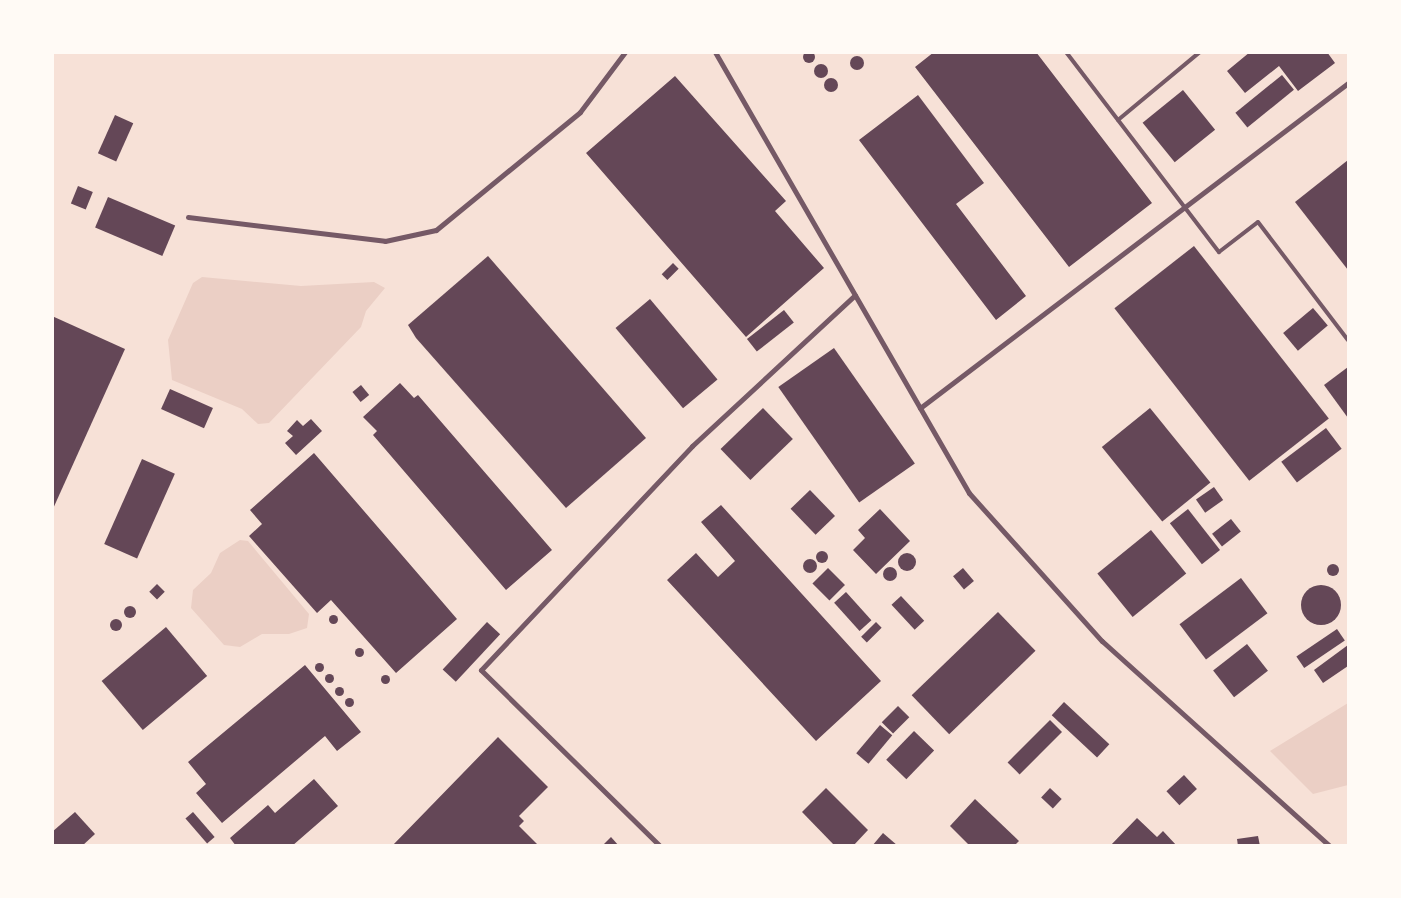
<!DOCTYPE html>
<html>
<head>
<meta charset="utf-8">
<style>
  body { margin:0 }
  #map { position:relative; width:1401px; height:898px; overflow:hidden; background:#f7e1d7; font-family:Arial,sans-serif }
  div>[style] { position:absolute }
  .green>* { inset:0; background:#ebcfc5 }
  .building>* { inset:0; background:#644757; transform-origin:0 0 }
  .round { border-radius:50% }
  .service>* { height:4px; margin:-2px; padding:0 2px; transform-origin:2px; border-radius:2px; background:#755966 }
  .minor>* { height:5px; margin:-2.5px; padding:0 2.5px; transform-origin:2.5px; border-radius:2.5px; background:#755966 }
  span { translate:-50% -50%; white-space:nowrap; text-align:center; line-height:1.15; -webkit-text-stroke:5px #fffaf5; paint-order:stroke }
  .frame { position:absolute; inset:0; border:54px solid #fffaf5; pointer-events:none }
</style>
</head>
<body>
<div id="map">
  <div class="green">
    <div style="clip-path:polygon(202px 277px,301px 286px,374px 282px,385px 288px,366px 311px,361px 327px,269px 423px,258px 424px,242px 409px,172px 380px,168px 340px,193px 283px)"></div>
    <div style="clip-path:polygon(240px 540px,248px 541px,309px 614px,307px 628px,289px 634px,262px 634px,240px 647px,224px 645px,191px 608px,193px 590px,211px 573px,220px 553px)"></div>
    <div style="clip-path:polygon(1348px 703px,1348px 785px,1313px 794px,1270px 751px)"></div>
  </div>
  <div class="building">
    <div class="round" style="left:803px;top:51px;width:12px;height:12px"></div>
    <div style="clip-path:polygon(934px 52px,971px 54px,1036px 52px,1152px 203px,1069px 267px,915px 67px)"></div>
    <div style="clip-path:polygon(1250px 52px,1327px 52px,1335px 63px,1298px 91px,1279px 66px,1245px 93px,1227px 71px)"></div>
    <div class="round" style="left:850px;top:56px;width:14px;height:14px"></div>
    <div class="round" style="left:814px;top:64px;width:14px;height:14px"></div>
    <div style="left:1282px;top:75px;width:19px;height:60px;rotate:51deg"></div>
    <div style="clip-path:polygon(675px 76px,786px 201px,775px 211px,824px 268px,746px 337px,586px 153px)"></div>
    <div class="round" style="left:824px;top:78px;width:14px;height:14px"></div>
    <div style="left:1183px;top:90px;width:51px;height:52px;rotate:51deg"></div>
    <div style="clip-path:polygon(918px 95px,984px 183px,956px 204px,1026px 296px,996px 320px,859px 140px)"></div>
    <div style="left:115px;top:115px;width:20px;height:42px;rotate:24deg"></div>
    <div style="clip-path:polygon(1348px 160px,1348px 270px,1295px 202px)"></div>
    <div style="left:78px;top:186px;width:16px;height:19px;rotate:22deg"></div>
    <div style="left:108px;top:197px;width:73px;height:33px;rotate:23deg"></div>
    <div style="left:1194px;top:246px;width:219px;height:101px;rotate:52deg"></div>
    <div style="clip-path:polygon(488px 256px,646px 438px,566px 508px,416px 338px,408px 325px)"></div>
    <div style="left:673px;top:263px;width:8px;height:16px;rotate:45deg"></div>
    <div style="left:650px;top:299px;width:105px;height:45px;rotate:50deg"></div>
    <div style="left:1313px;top:308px;width:23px;height:39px;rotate:50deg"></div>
    <div style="left:784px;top:310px;width:16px;height:47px;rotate:52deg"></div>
    <div style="clip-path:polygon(52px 316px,125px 349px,52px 511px)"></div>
    <div style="left:834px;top:348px;width:141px;height:68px;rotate:55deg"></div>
    <div style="clip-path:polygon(1348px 367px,1348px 418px,1324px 385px)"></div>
    <div style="clip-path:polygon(400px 383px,414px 398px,418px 395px,552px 550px,506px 590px,373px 435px,377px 431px,363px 417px)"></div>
    <div style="left:361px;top:385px;width:13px;height:11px;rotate:51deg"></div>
    <div style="left:170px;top:389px;width:47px;height:22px;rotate:24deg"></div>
    <div style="left:763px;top:408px;width:43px;height:59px;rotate:46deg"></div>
    <div style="left:1150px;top:408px;width:96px;height:62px;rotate:51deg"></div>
    <div style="clip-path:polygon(311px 419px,322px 431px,296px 455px,285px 443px,293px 436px,287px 431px,297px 420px,303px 426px)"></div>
    <div style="left:1326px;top:428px;width:26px;height:56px;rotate:53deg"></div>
    <div style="clip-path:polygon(314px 453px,457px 619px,396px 673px,331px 600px,317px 613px,249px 536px,262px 524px,250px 510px)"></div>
    <div style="left:142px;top:459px;width:36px;height:93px;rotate:24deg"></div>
    <div style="left:1214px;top:487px;width:16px;height:22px;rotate:55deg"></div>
    <div style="left:810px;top:490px;width:36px;height:27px;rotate:46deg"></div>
    <div style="clip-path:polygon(721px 505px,881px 681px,816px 741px,667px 580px,696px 553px,718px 577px,735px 561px,701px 522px)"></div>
    <div style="clip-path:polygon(880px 509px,910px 541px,876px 574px,853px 550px,865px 538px,858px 530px)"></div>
    <div style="left:1188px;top:509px;width:52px;height:23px;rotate:52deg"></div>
    <div style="left:1231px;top:519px;width:16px;height:24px;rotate:52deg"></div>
    <div style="left:1151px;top:530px;width:56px;height:69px;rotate:51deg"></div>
    <div class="round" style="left:816px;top:551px;width:12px;height:12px"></div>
    <div class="round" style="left:898px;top:553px;width:18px;height:18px"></div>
    <div class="round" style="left:803px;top:559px;width:14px;height:14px"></div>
    <div class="round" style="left:1327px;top:564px;width:12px;height:12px"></div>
    <div class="round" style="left:883px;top:567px;width:14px;height:14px"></div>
    <div style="left:828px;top:568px;width:24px;height:22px;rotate:45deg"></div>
    <div style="left:963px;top:568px;width:17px;height:13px;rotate:50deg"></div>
    <div style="left:1241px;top:578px;width:44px;height:77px;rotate:53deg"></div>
    <div style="left:157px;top:584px;width:11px;height:11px;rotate:45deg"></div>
    <div class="round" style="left:1301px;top:585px;width:40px;height:40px"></div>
    <div style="left:846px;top:592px;width:38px;height:16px;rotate:48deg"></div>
    <div style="left:901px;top:596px;width:34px;height:13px;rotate:47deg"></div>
    <div class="round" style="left:124px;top:606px;width:12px;height:12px"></div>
    <div style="left:998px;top:612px;width:54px;height:120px;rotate:46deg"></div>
    <div class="round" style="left:328.5px;top:614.5px;width:9px;height:9px"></div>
    <div class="round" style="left:110px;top:619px;width:12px;height:12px"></div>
    <div style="left:487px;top:622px;width:18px;height:65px;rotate:43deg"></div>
    <div style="left:876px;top:622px;width:8px;height:21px;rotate:45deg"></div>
    <div style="left:166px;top:627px;width:64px;height:84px;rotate:50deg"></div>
    <div style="left:1337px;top:629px;width:14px;height:49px;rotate:56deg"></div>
    <div style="left:1247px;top:644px;width:34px;height:43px;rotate:52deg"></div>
    <div style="clip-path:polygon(1348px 645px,1348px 666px,1323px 683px,1314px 670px)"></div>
    <div class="round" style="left:354.5px;top:647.5px;width:9px;height:9px"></div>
    <div class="round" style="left:314.5px;top:662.5px;width:9px;height:9px"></div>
    <div style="clip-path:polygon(305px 665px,361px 732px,337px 751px,325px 736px,222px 823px,196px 793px,206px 784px,188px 762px)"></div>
    <div class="round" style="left:324.5px;top:673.5px;width:9px;height:9px"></div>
    <div class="round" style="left:380.5px;top:674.5px;width:9px;height:9px"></div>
    <div class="round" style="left:334.5px;top:686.5px;width:9px;height:9px"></div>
    <div class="round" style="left:344.5px;top:697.5px;width:9px;height:9px"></div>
    <div style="left:1064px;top:702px;width:62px;height:18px;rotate:43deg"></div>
    <div style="left:898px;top:706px;width:16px;height:23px;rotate:45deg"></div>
    <div style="left:1050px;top:720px;width:17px;height:60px;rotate:45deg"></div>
    <div style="left:880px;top:725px;width:16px;height:37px;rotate:40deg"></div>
    <div style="left:914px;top:731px;width:28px;height:40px;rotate:44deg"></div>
    <div style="clip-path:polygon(498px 737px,548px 787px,519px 816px,524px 821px,519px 826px,539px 846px,392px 846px)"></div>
    <div style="left:1184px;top:775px;width:19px;height:24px;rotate:47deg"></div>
    <div style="clip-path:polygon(314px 779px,338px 806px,292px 846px,236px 846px,230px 838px,268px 805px,275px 813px)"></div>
    <div style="clip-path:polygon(826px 788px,868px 830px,853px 846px,835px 846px,802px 812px)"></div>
    <div style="left:1050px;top:788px;width:16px;height:13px;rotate:43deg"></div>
    <div style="clip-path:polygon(975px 799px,1019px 841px,1014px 846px,970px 846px,950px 826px)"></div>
    <div style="clip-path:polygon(75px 812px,95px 834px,82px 846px,52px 846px,52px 832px)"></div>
    <div style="left:193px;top:812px;width:33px;height:10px;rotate:49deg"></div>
    <div style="clip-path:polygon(1137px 818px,1157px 837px,1163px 831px,1177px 846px,1110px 846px)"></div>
    <div style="clip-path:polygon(883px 833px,898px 846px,872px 846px)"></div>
    <div style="clip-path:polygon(1258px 836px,1260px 846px,1238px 846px,1237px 839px)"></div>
    <div style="clip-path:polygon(611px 837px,619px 846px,602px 846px)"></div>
  </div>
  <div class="service">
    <div style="left:1066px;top:52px;width:252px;rotate:52.6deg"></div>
    <div style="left:1219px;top:252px;width:49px;rotate:-37.6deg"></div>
    <div style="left:1258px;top:222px;width:148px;rotate:52.7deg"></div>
    <div style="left:1118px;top:120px;width:107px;rotate:-39.7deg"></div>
  </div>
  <div class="minor">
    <div style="left:715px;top:52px;width:509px;rotate:60.06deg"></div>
    <div style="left:969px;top:493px;width:199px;rotate:48.1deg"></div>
    <div style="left:1102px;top:641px;width:307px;rotate:42deg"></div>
    <div style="left:188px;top:217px;width:198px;rotate:6.9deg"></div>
    <div style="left:385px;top:241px;width:52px;rotate:-12.2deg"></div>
    <div style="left:436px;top:230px;width:186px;rotate:-39.3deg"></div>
    <div style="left:580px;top:112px;width:75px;rotate:-53.1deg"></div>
    <div style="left:920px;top:408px;width:537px;rotate:-37.21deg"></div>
    <div style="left:660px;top:846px;width:251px;rotate:-135.5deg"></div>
    <div style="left:481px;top:670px;width:308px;rotate:-46.7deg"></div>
    <div style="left:692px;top:446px;width:222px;rotate:-42.8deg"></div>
  </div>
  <div class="frame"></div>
</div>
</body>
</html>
